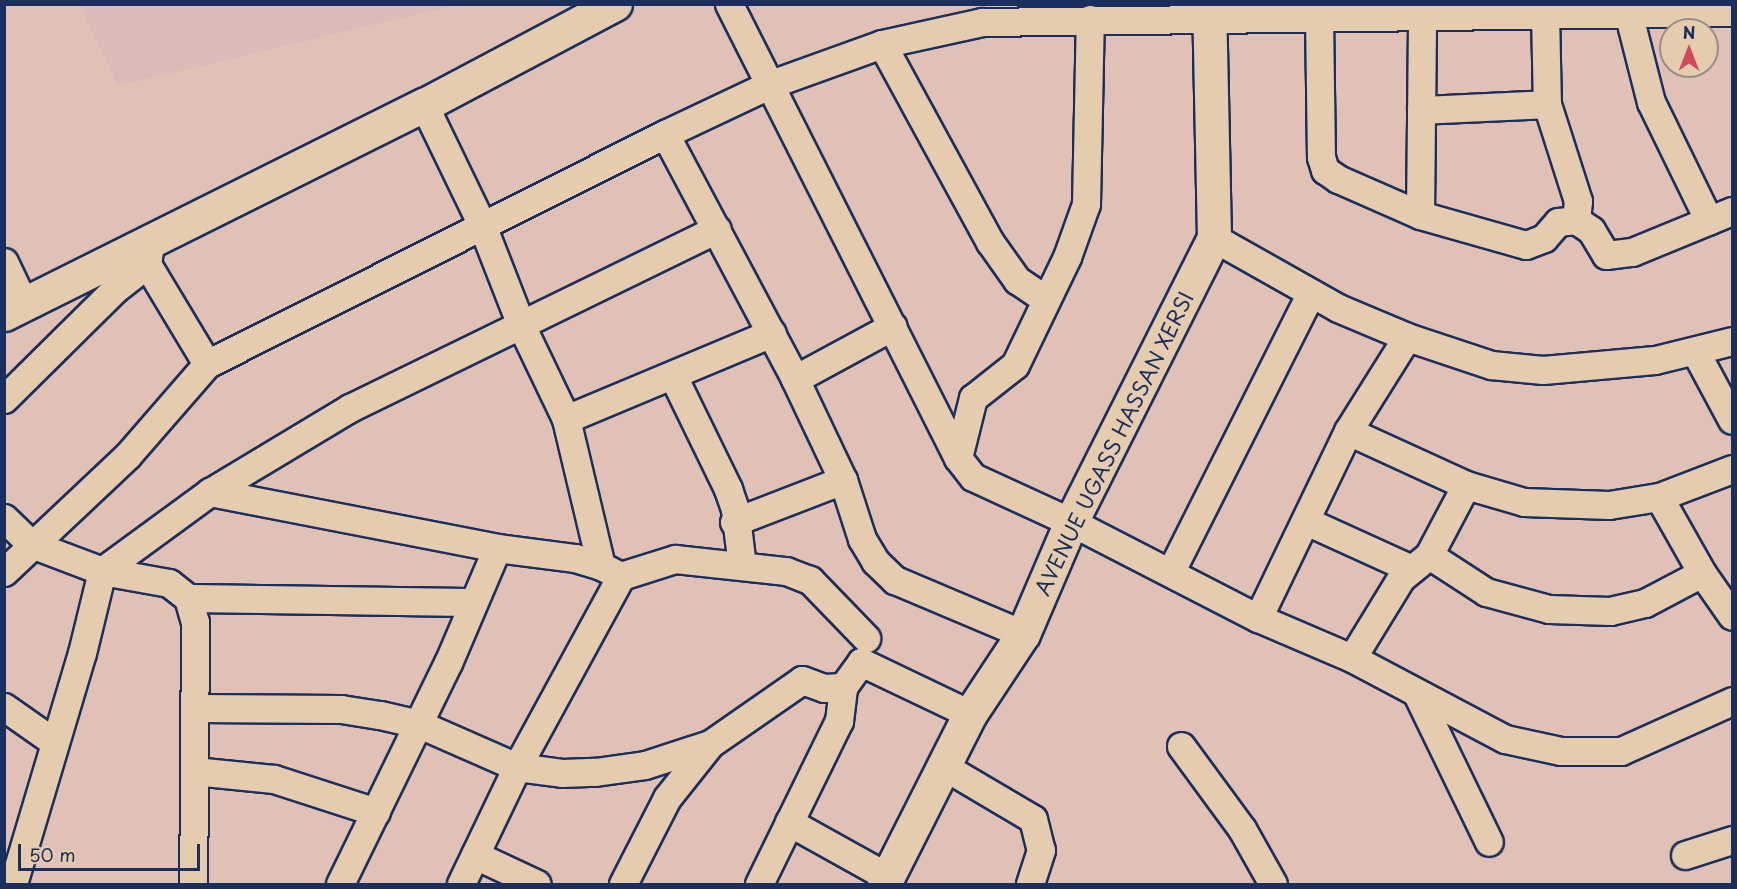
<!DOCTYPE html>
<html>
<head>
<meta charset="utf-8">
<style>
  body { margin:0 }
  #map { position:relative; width:1737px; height:889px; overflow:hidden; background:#e1c1b5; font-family:"Playpen Sans",sans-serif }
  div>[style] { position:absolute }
  .built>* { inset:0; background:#deb9ba }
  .roads { filter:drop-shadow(2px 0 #1b2f5e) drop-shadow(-2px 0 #1b2f5e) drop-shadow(0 2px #1b2f5e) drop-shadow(0 -2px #1b2f5e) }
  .minor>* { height:27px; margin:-13.5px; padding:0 13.5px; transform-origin:13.5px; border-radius:13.5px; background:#e6ccae }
  .tertiary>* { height:33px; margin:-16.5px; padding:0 16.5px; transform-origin:16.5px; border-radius:16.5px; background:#e6ccae }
  .secondary>* { height:33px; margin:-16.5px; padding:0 16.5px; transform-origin:16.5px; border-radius:16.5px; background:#e6ccae }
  span { translate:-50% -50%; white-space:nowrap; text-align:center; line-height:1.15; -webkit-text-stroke:6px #e6ccae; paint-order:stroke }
  .street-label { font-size:21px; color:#1b2f5e }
  .frame { position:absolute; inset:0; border:6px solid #1b2f5e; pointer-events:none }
  .north { position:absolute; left:1659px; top:18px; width:60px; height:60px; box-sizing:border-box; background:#e6ccae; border:2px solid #958d8e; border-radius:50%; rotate:0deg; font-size:16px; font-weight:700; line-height:24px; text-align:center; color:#1b2f5e }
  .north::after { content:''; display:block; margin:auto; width:21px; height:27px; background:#d1495b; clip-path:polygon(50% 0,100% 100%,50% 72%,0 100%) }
  .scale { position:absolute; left:18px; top:844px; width:182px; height:27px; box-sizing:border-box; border:3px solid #1b2f5e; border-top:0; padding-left:8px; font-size:18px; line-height:21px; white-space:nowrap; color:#1b2f5e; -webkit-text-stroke:4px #e6ccae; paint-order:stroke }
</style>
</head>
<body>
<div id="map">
  <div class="built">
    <div style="clip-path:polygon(80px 5px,455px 5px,118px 86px)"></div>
  </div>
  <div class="roads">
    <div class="minor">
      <div style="left:729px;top:4px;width:508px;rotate:63.23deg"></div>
      <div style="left:958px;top:458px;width:24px;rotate:52deg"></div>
      <div style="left:973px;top:477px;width:108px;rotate:24.7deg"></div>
      <div style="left:1071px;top:522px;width:210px;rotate:27.2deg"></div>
      <div style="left:1258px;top:618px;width:102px;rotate:23.1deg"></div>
      <div style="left:1352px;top:658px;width:173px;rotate:27.9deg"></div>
      <div style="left:1505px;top:739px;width:57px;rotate:12.1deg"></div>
      <div style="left:1561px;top:751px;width:60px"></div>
      <div style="left:1621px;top:751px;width:122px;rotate:-24.2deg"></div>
      <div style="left:1545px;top:12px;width:92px;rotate:88.8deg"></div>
      <div style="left:1547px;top:104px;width:102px;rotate:72.3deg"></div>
      <div style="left:1578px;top:201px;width:19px;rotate:96deg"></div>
      <div style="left:1628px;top:12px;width:93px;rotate:75.7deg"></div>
      <div style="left:1651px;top:102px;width:132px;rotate:64deg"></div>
      <div style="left:1319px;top:16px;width:141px;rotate:89.2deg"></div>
      <div style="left:1321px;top:157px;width:14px;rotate:73deg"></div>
      <div style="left:1325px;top:170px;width:16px;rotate:35deg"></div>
      <div style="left:1338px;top:179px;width:90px;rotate:23.7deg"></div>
      <div style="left:1420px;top:215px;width:110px;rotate:15.8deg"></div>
      <div style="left:1526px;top:245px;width:19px;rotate:-21deg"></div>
      <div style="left:1544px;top:238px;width:21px;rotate:-49deg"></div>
      <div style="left:1558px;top:222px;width:18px;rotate:-6deg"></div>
      <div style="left:1576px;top:220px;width:18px;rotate:34deg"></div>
      <div style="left:1591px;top:230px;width:29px;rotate:59deg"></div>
      <div style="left:1606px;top:255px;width:26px;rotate:-7deg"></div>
      <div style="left:1632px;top:252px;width:108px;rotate:-22.3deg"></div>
      <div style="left:882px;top:44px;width:226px;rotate:61.4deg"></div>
      <div style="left:990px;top:242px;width:47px;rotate:54.6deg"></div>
      <div style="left:1017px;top:280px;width:34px;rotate:34deg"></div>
      <div style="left:424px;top:105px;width:133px;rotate:64.2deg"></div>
      <div style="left:482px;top:225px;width:107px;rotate:68.7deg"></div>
      <div style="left:521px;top:325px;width:104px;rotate:64.4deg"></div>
      <div style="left:566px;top:419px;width:151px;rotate:76.6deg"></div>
      <div style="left:1421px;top:110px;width:126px;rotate:-2.7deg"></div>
      <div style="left:665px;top:134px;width:277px;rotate:62deg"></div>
      <div style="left:795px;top:379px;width:112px;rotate:64.6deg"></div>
      <div style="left:843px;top:480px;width:62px;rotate:72.1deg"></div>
      <div style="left:862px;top:539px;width:26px;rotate:59deg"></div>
      <div style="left:875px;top:561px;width:28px;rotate:44deg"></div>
      <div style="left:895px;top:580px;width:139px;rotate:22.9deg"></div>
      <div style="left:1420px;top:215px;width:199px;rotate:-89.4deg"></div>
      <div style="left:1214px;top:238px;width:142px;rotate:29.4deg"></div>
      <div style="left:1338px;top:308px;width:75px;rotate:22.8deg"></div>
      <div style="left:1407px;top:337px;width:89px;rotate:18.4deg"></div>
      <div style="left:1491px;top:365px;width:52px;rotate:5.5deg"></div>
      <div style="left:1543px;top:370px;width:112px;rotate:-5.1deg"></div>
      <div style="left:1655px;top:360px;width:79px;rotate:-13.9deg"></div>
      <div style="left:4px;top:262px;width:47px;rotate:64.5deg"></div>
      <div style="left:147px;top:264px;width:117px;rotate:59deg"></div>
      <div style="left:1695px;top:351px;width:78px;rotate:61.8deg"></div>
      <div style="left:673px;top:376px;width:126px;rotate:64deg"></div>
      <div style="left:728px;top:489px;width:21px;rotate:71deg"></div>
      <div style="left:735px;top:509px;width:57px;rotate:83deg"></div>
      <div style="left:795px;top:379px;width:111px;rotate:-28.4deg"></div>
      <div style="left:4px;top:399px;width:155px;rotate:-44.7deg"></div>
      <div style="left:114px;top:290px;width:42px;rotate:-38.2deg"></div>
      <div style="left:147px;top:264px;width:24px;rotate:-81deg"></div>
      <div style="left:566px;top:419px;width:223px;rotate:-22.7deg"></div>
      <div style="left:1348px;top:431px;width:130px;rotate:24.6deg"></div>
      <div style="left:1466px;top:485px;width:60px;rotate:16.3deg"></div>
      <div style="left:1524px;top:502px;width:85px;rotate:2deg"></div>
      <div style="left:1609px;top:505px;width:51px;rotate:-9.1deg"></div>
      <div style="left:1659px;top:497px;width:78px;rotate:-21deg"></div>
      <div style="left:958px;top:458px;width:62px;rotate:-76deg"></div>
      <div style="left:973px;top:398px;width:53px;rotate:-38.2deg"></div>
      <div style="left:1015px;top:365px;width:120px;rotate:-64.3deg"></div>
      <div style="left:1067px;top:257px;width:56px;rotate:-70.3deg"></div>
      <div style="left:1086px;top:204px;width:185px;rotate:-88.8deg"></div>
      <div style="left:1466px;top:485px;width:79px;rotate:117.9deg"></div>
      <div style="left:1429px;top:555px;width:68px;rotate:33deg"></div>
      <div style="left:1486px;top:592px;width:65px;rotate:15.1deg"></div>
      <div style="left:1549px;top:609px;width:61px;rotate:1.9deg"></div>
      <div style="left:1610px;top:611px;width:36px;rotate:-13deg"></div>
      <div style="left:1645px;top:603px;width:64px;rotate:-27.8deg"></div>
      <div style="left:210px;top:492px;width:292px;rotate:11deg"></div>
      <div style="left:1659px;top:497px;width:87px;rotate:60.5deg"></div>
      <div style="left:1702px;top:573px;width:52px;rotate:55.1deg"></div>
      <div style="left:4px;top:518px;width:37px;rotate:44deg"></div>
      <div style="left:31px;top:544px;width:76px;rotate:20.8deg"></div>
      <div style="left:102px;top:571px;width:68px;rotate:10.2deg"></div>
      <div style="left:169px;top:583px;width:24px;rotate:38deg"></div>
      <div style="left:188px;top:598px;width:25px;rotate:74deg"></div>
      <div style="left:195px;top:622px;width:262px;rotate:90.4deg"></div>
      <div style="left:1306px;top:521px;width:116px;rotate:24.4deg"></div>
      <div style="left:734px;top:522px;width:117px;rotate:-21.1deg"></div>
      <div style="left:1171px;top:571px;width:311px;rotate:-63.3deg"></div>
      <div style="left:4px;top:572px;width:170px;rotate:-43.3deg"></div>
      <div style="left:128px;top:455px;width:121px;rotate:-49deg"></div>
      <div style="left:207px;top:364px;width:513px;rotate:-26.67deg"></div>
      <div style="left:665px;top:134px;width:117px;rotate:-25.3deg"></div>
      <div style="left:771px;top:84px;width:118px;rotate:-19.8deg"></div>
      <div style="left:882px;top:44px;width:102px;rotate:-12.4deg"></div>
      <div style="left:982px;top:22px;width:750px;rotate:-0.76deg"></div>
      <div style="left:621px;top:576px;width:57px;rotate:-17.5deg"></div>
      <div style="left:675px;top:559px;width:112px;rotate:6.2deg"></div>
      <div style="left:786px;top:571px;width:26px;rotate:21deg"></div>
      <div style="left:810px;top:580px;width:81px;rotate:46deg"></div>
      <div style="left:188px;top:598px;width:283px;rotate:0.8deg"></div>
      <div style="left:1258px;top:618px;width:208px;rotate:-64.3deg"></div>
      <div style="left:1348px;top:431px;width:111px;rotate:-57.9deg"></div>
      <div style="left:1352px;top:658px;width:94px;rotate:-58.5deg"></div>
      <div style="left:1401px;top:578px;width:36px;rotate:-39deg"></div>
      <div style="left:1418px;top:696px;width:162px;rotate:64.1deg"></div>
      <div style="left:4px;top:707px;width:61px;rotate:35deg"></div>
      <div style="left:197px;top:708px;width:144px;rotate:0.4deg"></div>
      <div style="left:341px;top:709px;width:39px;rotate:9deg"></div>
      <div style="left:380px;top:715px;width:40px;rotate:13deg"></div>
      <div style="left:419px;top:724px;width:107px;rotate:23.7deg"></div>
      <div style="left:517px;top:767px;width:45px;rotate:7.6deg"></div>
      <div style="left:562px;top:773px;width:33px;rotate:-2deg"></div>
      <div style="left:595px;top:772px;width:50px;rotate:-8deg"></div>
      <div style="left:645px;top:765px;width:68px;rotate:-17.9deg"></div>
      <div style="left:710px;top:744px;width:112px;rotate:-34.8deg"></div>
      <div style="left:802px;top:680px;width:23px;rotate:20deg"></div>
      <div style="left:824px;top:688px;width:19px;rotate:-3deg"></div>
      <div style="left:1181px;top:746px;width:103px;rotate:53.7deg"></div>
      <div style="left:1242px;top:829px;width:63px;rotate:60.6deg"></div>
      <div style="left:945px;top:767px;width:102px;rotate:30.6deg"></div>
      <div style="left:1033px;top:819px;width:32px;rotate:76deg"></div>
      <div style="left:1041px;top:850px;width:36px;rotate:108deg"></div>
      <div style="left:194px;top:771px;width:80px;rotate:5.7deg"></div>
      <div style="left:274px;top:779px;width:107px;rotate:17.9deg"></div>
      <div style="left:789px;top:822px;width:113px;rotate:29.1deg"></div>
      <div style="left:475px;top:855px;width:68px;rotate:25.1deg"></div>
      <div style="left:1685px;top:855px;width:49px;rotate:-17.7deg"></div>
      <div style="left:13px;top:884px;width:241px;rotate:-73.4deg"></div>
      <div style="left:82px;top:653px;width:84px;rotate:-76.3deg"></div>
      <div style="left:102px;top:571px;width:134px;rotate:-36.2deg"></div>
      <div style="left:210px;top:492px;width:163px;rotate:-31deg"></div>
      <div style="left:350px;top:408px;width:408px;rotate:-26deg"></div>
      <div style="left:340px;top:884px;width:246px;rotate:-64deg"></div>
      <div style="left:448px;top:663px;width:125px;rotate:-66.9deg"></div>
      <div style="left:497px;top:548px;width:79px;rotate:7.3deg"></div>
      <div style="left:575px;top:558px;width:27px;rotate:17deg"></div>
      <div style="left:601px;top:566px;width:22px;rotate:27deg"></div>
      <div style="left:621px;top:576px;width:217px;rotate:118.6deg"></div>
      <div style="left:517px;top:767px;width:130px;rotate:115.6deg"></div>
      <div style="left:623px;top:884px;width:97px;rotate:-62.9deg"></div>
      <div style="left:667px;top:798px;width:69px;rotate:-51.5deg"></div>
      <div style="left:759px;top:884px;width:182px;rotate:-63.9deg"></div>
      <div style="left:839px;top:721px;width:34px;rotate:-83deg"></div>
      <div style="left:843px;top:687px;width:31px;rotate:-54deg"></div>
      <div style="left:861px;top:662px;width:121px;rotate:25.5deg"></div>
    </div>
    <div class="tertiary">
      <div style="left:4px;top:314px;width:469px;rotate:-26.5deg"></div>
      <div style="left:424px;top:105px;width:216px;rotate:-27.9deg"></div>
    </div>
    <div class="secondary">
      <div style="left:884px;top:884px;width:191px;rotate:-63.2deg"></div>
      <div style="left:970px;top:714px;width:96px;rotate:-56.5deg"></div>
      <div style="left:1023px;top:634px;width:122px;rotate:-66.8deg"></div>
      <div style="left:1071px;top:522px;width:318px;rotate:-63.3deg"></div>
      <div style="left:1214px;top:238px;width:234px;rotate:-91.2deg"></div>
    </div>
  </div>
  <div class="street-label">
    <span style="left:1113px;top:443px;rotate:-64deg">AVENUE UGASS HASSAN XERSI</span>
  </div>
  <div class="frame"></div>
  <div class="north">N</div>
  <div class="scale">50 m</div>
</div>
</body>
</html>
